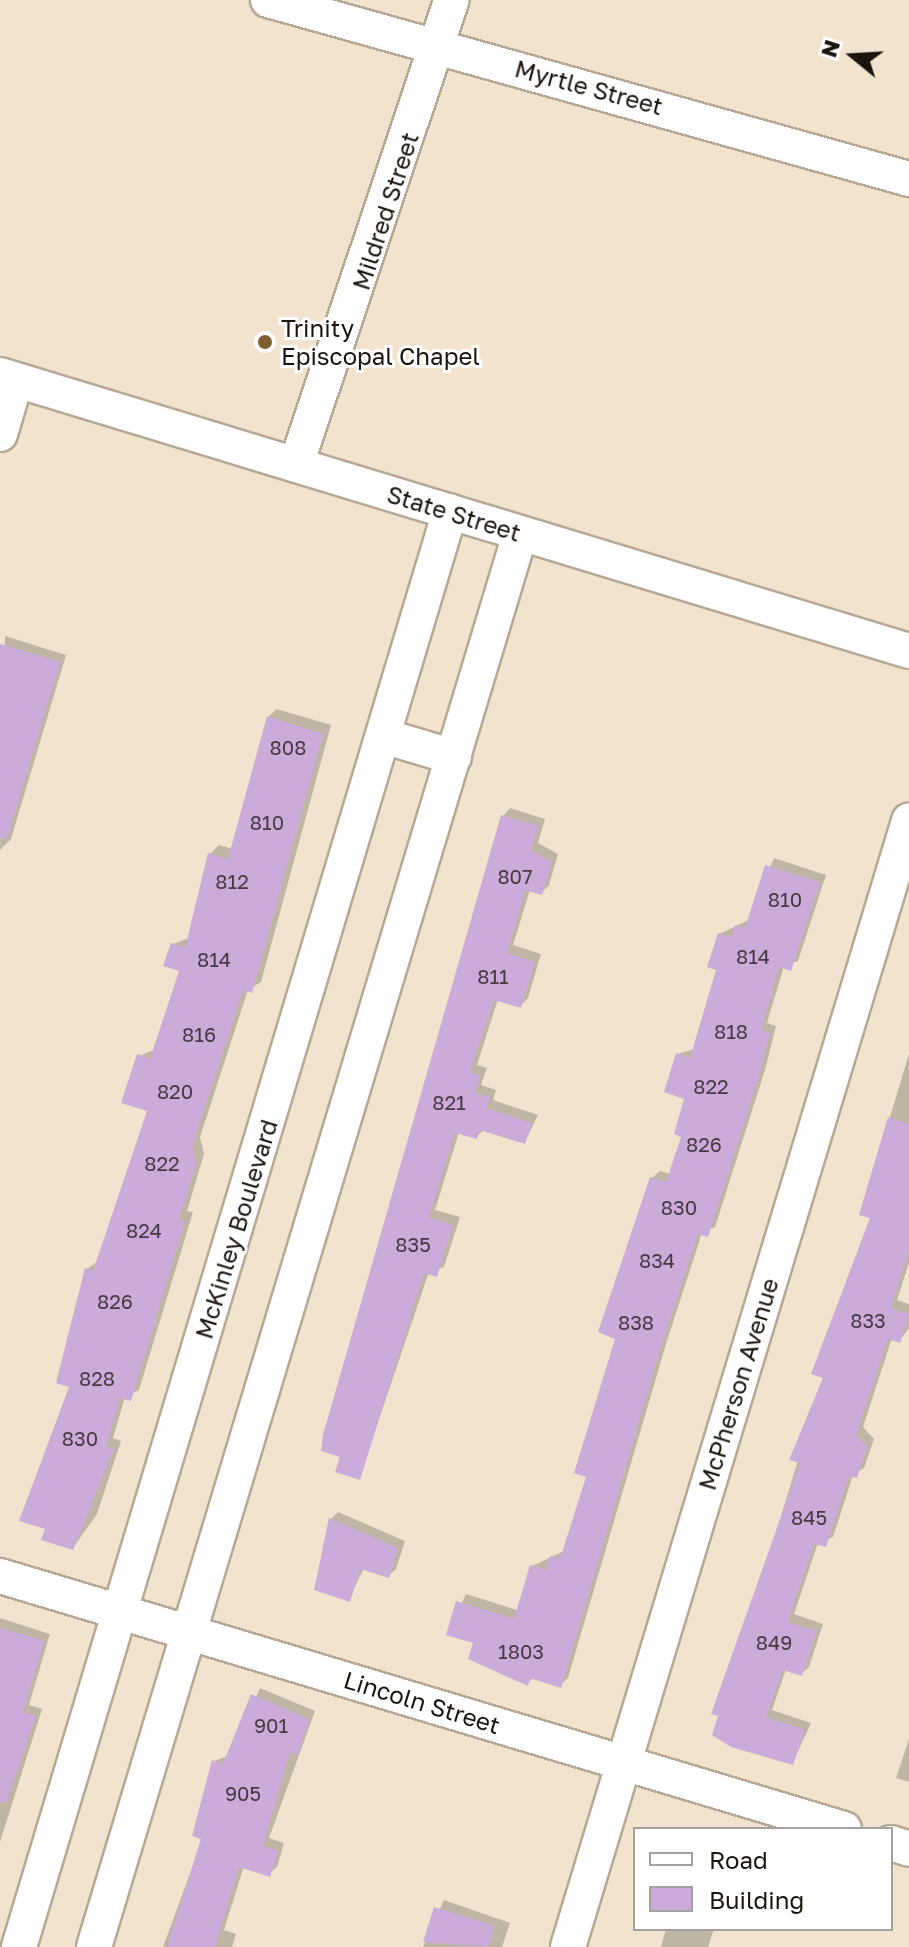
<!DOCTYPE html>
<html>
<head>
<meta charset="utf-8">
<style>
  body { margin:0 }
  #map { position:relative; width:909px; height:1947px; overflow:hidden; background:#f1e3ce; font-family:"Golos Text",sans-serif }
  div>[style] { position:absolute }
  .shadow>* { inset:0; background:#0003 }
  .building>* { inset:0; background:#caabd9 }
  .roads { filter:drop-shadow(2px 0 #b6a895) drop-shadow(-2px 0 #b6a895) drop-shadow(0 2px #b6a895) drop-shadow(0 -2px #b6a895) }
  .minor>* { height:34px; margin:-17px; padding:0 17px; transform-origin:17px; border-radius:17px; background:#fff }
  .dots>* { width:22px; height:22px; translate:-50% -50%; box-sizing:border-box; border:4px solid #fff; border-radius:50% }
  span { translate:-50% -50%; white-space:nowrap; text-align:center; line-height:1.15; -webkit-text-stroke:6px #fff; paint-order:stroke }
  .number-label { font-size:20px; color:#463a40 }
  .number-label span { -webkit-text-stroke-width:0 }
  .street-label { font-size:24px; color:#1a140d }
  .poi-label { font-size:24px; color:#1a140d }
  .left { translate:0 -50%; text-align:left }
  .legend { position:absolute; left:633px; top:1827px; width:260px; height:104px; box-sizing:border-box; background:#fff; border:2px solid #a3a19e; margin:0; padding:10px 14px; list-style:none; font-size:24px; color:#1a140d }
  .legend li { display:flex; align-items:center; gap:16px; height:40px }
  .legend b { width:40px; border:2px solid #a3a19e }
  .north { position:absolute; left:813px; top:16px; width:80px; height:80px; -webkit-text-stroke:6px #fff; paint-order:stroke; rotate:288deg; font-size:22px; font-weight:700; line-height:32px; text-align:center; color:#1a140d }
  .north::after { content:''; display:block; margin:auto; width:28px; height:36px; background:#1a140d; clip-path:polygon(50% 0,100% 100%,50% 72%,0 100%) }
</style>
</head>
<body>
<div id="map">
  <div class="shadow">
    <div style="clip-path:polygon(5px 636px,66px 655px,11px 839px,0 850px)"></div>
    <div style="clip-path:polygon(277px 709px,331px 725px,261px 982px,248px 990px,200px 1137px,204px 1154px,187px 1211px,193px 1212px,139px 1390px,125px 1397px,113px 1438px,121px 1441px,97px 1514px,73px 1548px,72px 1386px,87px 1269px,98px 1261px,149px 1110px,139px 1056px,156px 1049px,182px 969px,173px 944px,189px 938px,210px 854px,219px 845px,233px 849px,268px 717px)"></div>
    <div style="clip-path:polygon(510px 808px,545px 819px,538px 843px,558px 854px,549px 885px,541px 893px,530px 890px,513px 945px,541px 954px,528px 998px,520px 1006px,498px 999px,477px 1065px,487px 1068px,481px 1085px,496px 1090px,493px 1100px,538px 1115px,525px 1142px,484px 1130px,476px 1137px,459px 1132px,435px 1210px,460px 1217px,444px 1267px,429px 1272px,359px 1478px,503px 816px)"></div>
    <div style="clip-path:polygon(774px 858px,826px 875px,798px 961px,784px 966px,767px 1023px,776px 1026px,765px 1070px,715px 1227px,702px 1233px,666px 1344px,568px 1678px,560px 1685px,534px 1677px,527px 1684px,476px 1642px,448px 1633px,466px 1594px,517px 1610px,532px 1566px,564px 1551px,589px 1476px,652px 1178px,660px 1171px,671px 1174px,684px 1136px,687px 1098px,678px 1054px,694px 1049px,719px 969px,719px 934px,749px 920px)"></div>
    <div style="clip-path:polygon(909px 1054px,909px 1263px,897px 1300px,909px 1304px,909px 1328px,900px 1340px,892px 1338px,863px 1427px,874px 1439px,864px 1468px,853px 1475px,833px 1537px,818px 1543px,794px 1614px,823px 1624px,809px 1667px,801px 1674px,786px 1669px,772px 1710px,811px 1723px,793px 1762px,715px 1733px,872px 1217px,861px 1213px)"></div>
    <div style="clip-path:polygon(338px 1512px,405px 1541px,396px 1569px,388px 1576px,364px 1568px,349px 1599px,331px 1519px)"></div>
    <div style="clip-path:polygon(0 1618px,50px 1634px,29px 1705px,42px 1709px,0 1842px)"></div>
    <div style="clip-path:polygon(260px 1688px,315px 1711px,269px 1838px,284px 1843px,277px 1867px,269px 1874px,244px 1866px,224px 1930px,236px 1934px,232px 1947px,163px 1947px,203px 1838px,214px 1761px,228px 1756px)"></div>
    <div style="clip-path:polygon(909px 1739px,909px 1782px,896px 1778px)"></div>
    <div style="clip-path:polygon(444px 1900px,510px 1923px,502px 1947px,423px 1947px)"></div>
    <div style="clip-path:polygon(666px 1929px,714px 1929px,708px 1947px,661px 1947px)"></div>
  </div>
  <div class="building">
    <div style="clip-path:polygon(0 644px,60px 662px,7px 839px,0 838px)"></div>
    <div style="clip-path:polygon(267px 716px,323px 734px,252px 993px,243px 990px,192px 1147px,196px 1164px,179px 1219px,185px 1221px,131px 1401px,120px 1398px,106px 1447px,114px 1449px,73px 1550px,41px 1540px,45px 1529px,19px 1521px,69px 1387px,56px 1383px,85px 1268px,93px 1271px,147px 1111px,121px 1103px,137px 1054px,150px 1059px,179px 971px,163px 966px,171px 943px,185px 948px,208px 853px,228px 859px)"></div>
    <div style="clip-path:polygon(501px 815px,538px 826px,531px 851px,552px 862px,542px 895px,525px 890px,507px 953px,535px 962px,521px 1008px,494px 1000px,470px 1072px,481px 1076px,475px 1093px,490px 1097px,486px 1108px,532px 1123px,525px 1144px,480px 1130px,477px 1139px,455px 1133px,429px 1217px,453px 1225px,437px 1277px,424px 1273px,360px 1480px,335px 1472px,340px 1457px,321px 1451px,323px 1435px)"></div>
    <div style="clip-path:polygon(765px 865px,820px 882px,791px 971px,779px 967px,761px 1030px,770px 1033px,758px 1079px,708px 1237px,698px 1234px,659px 1353px,561px 1688px,530px 1678px,528px 1686px,468px 1659px,473px 1643px,446px 1635px,456px 1601px,514px 1619px,530px 1565px,546px 1570px,550px 1556px,560px 1559px,586px 1477px,574px 1473px,615px 1339px,598px 1332px,650px 1177px,666px 1182px,681px 1137px,674px 1134px,684px 1099px,664px 1092px,676px 1053px,690px 1058px,716px 970px,707px 967px,718px 933px,731px 937px,735px 925px,745px 928px)"></div>
    <div style="clip-path:polygon(888px 1117px,909px 1124px,909px 1250px,891px 1308px,909px 1314px,900px 1343px,888px 1339px,856px 1435px,867px 1447px,857px 1478px,849px 1476px,826px 1547px,814px 1544px,788px 1622px,817px 1631px,802px 1676px,783px 1670px,766px 1717px,805px 1730px,793px 1765px,731px 1747px,712px 1735px,718px 1716px,711px 1714px,800px 1463px,789px 1460px,823px 1378px,811px 1374px,870px 1218px,859px 1215px)"></div>
    <div style="clip-path:polygon(329px 1518px,398px 1548px,389px 1578px,360px 1569px,350px 1602px,314px 1590px)"></div>
    <div style="clip-path:polygon(0 1628px,44px 1641px,23px 1712px,36px 1716px,6px 1803px,0 1802px)"></div>
    <div style="clip-path:polygon(251px 1694px,309px 1719px,298px 1755px,290px 1752px,263px 1846px,278px 1851px,270px 1877px,239px 1867px,215px 1947px,167px 1947px,201px 1839px,192px 1836px,212px 1760px,223px 1764px)"></div>
    <div style="clip-path:polygon(434px 1907px,495px 1926px,488px 1947px,423px 1942px)"></div>
  </div>
  <div class="roads">
    <div class="minor">
      <div style="left:268px;top:0;width:666px;rotate:15.6deg"></div>
      <div style="left:0;top:375px;width:950px;rotate:16.89deg"></div>
      <div style="left:0;top:434px;width:56px;rotate:-73.5deg"></div>
      <div style="left:296px;top:465px;width:490px;rotate:-71.5deg"></div>
      <div style="left:383px;top:736px;width:74px;rotate:16.5deg"></div>
      <div style="left:0;top:1576px;width:881px;rotate:16.69deg"></div>
      <div style="left:891px;top:1843px;width:19px;rotate:18deg"></div>
      <div style="left:19px;top:1947px;width:1499px;rotate:-73.29deg"></div>
      <div style="left:94px;top:1947px;width:1476px;rotate:-73.22deg"></div>
      <div style="left:568px;top:1947px;width:1177px;rotate:-73.15deg"></div>
    </div>
  </div>
  <div class="dots">
    <div style="left:265px;top:342px;background:#7d5f33"></div>
  </div>
  <div class="number-label">
    <span style="left:288px;top:747px">808</span>
    <span style="left:267px;top:822px">810</span>
    <span style="left:515px;top:876px">807</span>
    <span style="left:232px;top:881px">812</span>
    <span style="left:785px;top:899px">810</span>
    <span style="left:753px;top:956px">814</span>
    <span style="left:214px;top:959px">814</span>
    <span style="left:493px;top:976px">811</span>
    <span style="left:731px;top:1031px">818</span>
    <span style="left:199px;top:1034px">816</span>
    <span style="left:711px;top:1086px">822</span>
    <span style="left:175px;top:1091px">820</span>
    <span style="left:449px;top:1102px">821</span>
    <span style="left:704px;top:1144px">826</span>
    <span style="left:162px;top:1163px">822</span>
    <span style="left:679px;top:1207px">830</span>
    <span style="left:144px;top:1230px">824</span>
    <span style="left:413px;top:1244px">835</span>
    <span style="left:657px;top:1260px">834</span>
    <span style="left:115px;top:1301px">826</span>
    <span style="left:868px;top:1320px">833</span>
    <span style="left:636px;top:1322px">838</span>
    <span style="left:97px;top:1378px">828</span>
    <span style="left:80px;top:1438px">830</span>
    <span style="left:809px;top:1517px">845</span>
    <span style="left:774px;top:1642px">849</span>
    <span style="left:521px;top:1651px">1803</span>
    <span style="left:271px;top:1725px">901</span>
    <span style="left:243px;top:1793px">905</span>
  </div>
  <div class="street-label">
    <span style="left:589px;top:87px;rotate:15deg">Myrtle Street</span>
    <span style="left:385px;top:211px;rotate:-72deg">Mildred Street</span>
    <span style="left:454px;top:513px;rotate:17deg">State Street</span>
    <span style="left:236px;top:1229px;rotate:-73deg">McKinley Boulevard</span>
    <span style="left:738px;top:1384px;rotate:-73deg">McPherson Avenue</span>
    <span style="left:422px;top:1702px;rotate:17deg">Lincoln Street</span>
  </div>
  <div class="poi-label">
    <span class="left" style="left:281px;top:342px">Trinity<br>Episcopal Chapel</span>
  </div>
  <ul class="legend">
  <li><b style="height:10px;background:#fff"></b>Road</li>
  <li><b style="height:22px;background:#caabd9"></b>Building</li>
  </ul>
  <div class="north">N</div>
</div>
</body>
</html>
